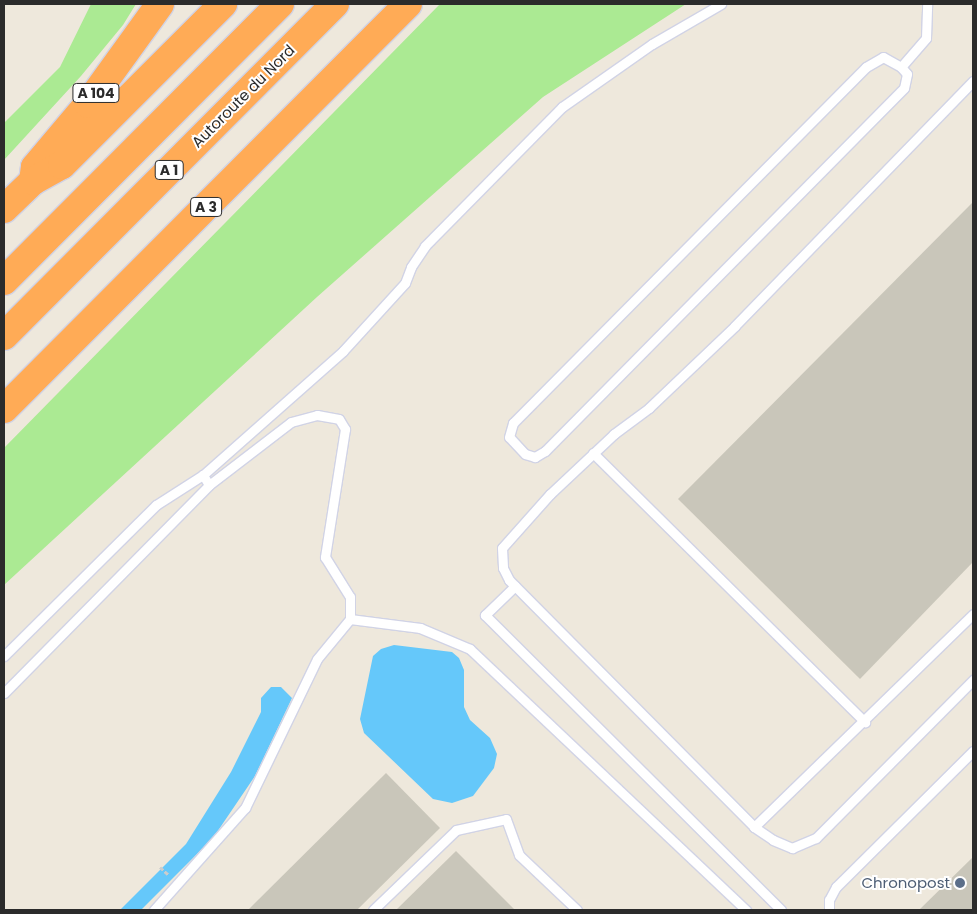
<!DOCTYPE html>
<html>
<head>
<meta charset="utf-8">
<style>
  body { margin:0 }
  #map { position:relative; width:977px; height:914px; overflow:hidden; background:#eee8dc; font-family:Poppins,sans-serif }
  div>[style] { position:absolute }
  .green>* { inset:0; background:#abea93 }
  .water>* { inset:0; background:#65c8fa }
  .building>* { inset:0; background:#c9c6ba }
  .path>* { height:3px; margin-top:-1.5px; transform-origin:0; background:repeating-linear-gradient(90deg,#ccc 0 4px,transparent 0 6.5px) }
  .roads { filter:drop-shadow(1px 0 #d1d3e5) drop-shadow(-1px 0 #d1d3e5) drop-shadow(0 1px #d1d3e5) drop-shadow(0 -1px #d1d3e5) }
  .service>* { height:9px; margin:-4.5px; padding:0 4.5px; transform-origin:4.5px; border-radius:4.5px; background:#fff }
  .motorway>* { height:28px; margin:-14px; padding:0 14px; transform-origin:14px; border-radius:14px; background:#ffab56 }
  .dots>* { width:14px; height:14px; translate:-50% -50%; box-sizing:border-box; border:2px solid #fff; border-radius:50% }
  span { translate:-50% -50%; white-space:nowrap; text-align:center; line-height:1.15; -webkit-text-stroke:4px #fff; paint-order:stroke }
  .shield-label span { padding:1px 4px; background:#fff; border:1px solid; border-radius:4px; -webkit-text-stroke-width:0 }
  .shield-label { font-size:14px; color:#2b2b2b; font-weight:700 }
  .street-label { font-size:15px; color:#2b2b2b }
  .service-label { font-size:15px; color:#4e5e75 }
  .right { translate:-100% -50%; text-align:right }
  .frame { position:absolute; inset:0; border:5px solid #2b2b2b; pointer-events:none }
</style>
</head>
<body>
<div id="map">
  <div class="green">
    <div style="clip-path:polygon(91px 4px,136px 4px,123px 25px,81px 76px,4px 160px,4px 123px,60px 67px)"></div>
    <div style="clip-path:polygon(440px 4px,686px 4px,543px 97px,317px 297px,4px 585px,4px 448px)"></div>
  </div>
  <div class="water">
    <div style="clip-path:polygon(394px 645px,452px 652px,459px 658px,464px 670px,464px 707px,470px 720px,490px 738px,497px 754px,494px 768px,473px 796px,452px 803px,433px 799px,364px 733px,360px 719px,373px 656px,381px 649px)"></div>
    <div style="clip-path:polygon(271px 687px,281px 687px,292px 698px,255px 776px,213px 838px,141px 910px,120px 910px,186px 844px,231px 772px,261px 712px,261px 698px)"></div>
  </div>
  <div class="building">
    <div style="clip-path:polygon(973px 202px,973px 562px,860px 679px,678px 499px)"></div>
    <div style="clip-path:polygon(386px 773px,440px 828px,357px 910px,248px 910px)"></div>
    <div style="clip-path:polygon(456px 851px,515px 910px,396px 910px)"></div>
    <div style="clip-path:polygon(973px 857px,973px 910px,919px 910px)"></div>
  </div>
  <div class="path">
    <div style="left:160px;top:867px;width:12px;rotate:42deg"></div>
  </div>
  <div class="roads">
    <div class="service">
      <div style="left:883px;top:57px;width:21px;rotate:29deg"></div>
      <div style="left:901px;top:67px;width:9px;rotate:49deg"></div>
      <div style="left:907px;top:74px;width:14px;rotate:102deg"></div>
      <div style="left:904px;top:88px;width:511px;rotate:134.68deg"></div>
      <div style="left:545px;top:451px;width:12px;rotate:149deg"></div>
      <div style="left:535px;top:457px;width:10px;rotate:-163deg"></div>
      <div style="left:525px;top:454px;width:23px;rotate:-133deg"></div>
      <div style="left:509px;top:437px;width:15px;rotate:-74deg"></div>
      <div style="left:513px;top:423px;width:501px;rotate:-45.24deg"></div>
      <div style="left:866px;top:67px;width:20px;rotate:-30deg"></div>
      <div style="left:901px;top:67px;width:38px;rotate:-49deg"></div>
      <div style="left:926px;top:38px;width:34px;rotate:-88deg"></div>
      <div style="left:973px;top:81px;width:342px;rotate:134.2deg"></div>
      <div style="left:735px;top:326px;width:119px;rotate:136.4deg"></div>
      <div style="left:649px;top:408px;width:44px;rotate:143.4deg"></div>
      <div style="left:614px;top:434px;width:88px;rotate:136.8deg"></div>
      <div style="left:550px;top:494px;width:72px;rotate:131.6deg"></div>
      <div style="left:502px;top:548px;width:20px;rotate:87deg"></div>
      <div style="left:503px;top:568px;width:13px;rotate:63deg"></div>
      <div style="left:509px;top:580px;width:348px;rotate:45.2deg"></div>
      <div style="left:754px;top:827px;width:23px;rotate:34deg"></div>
      <div style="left:773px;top:840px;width:21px;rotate:23deg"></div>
      <div style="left:792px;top:848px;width:26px;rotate:-23deg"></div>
      <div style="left:816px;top:838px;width:223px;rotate:-45.2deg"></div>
      <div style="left:593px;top:453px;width:383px;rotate:44.7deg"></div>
      <div style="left:209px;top:485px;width:12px;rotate:-121deg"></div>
      <div style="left:203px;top:475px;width:187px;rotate:-41.5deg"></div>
      <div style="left:343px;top:351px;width:92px;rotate:-47.6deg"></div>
      <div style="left:405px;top:283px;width:17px;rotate:-69deg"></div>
      <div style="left:411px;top:267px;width:25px;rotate:-56deg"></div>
      <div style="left:425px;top:246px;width:195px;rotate:-45.4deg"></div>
      <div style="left:562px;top:107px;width:110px;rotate:-35deg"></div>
      <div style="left:652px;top:44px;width:80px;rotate:-30.1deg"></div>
      <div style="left:515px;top:586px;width:42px;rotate:136deg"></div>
      <div style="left:485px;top:615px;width:418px;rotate:44.9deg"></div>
      <div style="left:4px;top:656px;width:214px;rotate:-44.8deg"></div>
      <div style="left:156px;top:505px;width:56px;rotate:-32.6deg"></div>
      <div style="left:4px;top:693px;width:292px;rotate:-45.4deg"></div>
      <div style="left:209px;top:485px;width:103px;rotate:-37.5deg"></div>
      <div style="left:291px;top:422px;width:27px;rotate:-15deg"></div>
      <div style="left:317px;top:415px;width:22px;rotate:10deg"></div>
      <div style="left:339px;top:419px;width:12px;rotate:59deg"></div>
      <div style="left:345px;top:429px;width:130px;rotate:98.9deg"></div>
      <div style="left:325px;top:557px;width:47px;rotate:58deg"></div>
      <div style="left:350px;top:597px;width:22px;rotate:90deg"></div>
      <div style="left:350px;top:619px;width:71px;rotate:7.3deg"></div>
      <div style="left:420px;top:628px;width:54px;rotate:22.8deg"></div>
      <div style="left:470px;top:649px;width:380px;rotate:43.4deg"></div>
      <div style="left:754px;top:827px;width:305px;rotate:-44.2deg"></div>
      <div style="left:154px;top:910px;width:137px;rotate:-48.3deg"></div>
      <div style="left:245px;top:808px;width:165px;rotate:-64.2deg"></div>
      <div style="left:317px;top:659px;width:52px;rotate:-50.5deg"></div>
      <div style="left:373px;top:910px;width:115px;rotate:-43.9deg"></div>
      <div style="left:456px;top:830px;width:51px;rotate:-12.4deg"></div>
      <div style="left:506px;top:819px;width:38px;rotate:70deg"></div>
      <div style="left:519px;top:855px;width:80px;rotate:43.5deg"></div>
      <div style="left:829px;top:910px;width:10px;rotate:-90deg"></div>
      <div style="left:829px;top:900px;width:15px;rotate:-62deg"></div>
      <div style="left:836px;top:887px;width:193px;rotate:-44.8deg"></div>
    </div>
    <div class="motorway">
      <div style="left:33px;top:181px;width:14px;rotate:-82deg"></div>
      <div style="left:35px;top:167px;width:82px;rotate:-49.9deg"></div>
      <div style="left:88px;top:104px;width:123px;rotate:-54.2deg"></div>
      <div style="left:4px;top:209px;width:40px;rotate:-44deg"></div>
      <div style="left:33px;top:181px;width:33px;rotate:-29deg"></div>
      <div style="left:62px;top:165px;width:228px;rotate:-45deg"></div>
      <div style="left:4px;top:281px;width:391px;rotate:-45.1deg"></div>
      <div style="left:4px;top:336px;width:469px;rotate:-45.1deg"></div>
      <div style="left:4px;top:409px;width:572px;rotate:-45.07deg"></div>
    </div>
  </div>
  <div class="dots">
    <div style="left:960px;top:883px;background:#5c6f8a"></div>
  </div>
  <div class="shield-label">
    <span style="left:96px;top:93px">A 104</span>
    <span style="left:169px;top:170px">A 1</span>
    <span style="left:206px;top:207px">A 3</span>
  </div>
  <div class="street-label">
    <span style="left:243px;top:96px;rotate:-45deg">Autoroute du Nord</span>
  </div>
  <div class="service-label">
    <span class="right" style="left:950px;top:883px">Chronopost</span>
  </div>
  <div class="frame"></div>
</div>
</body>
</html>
